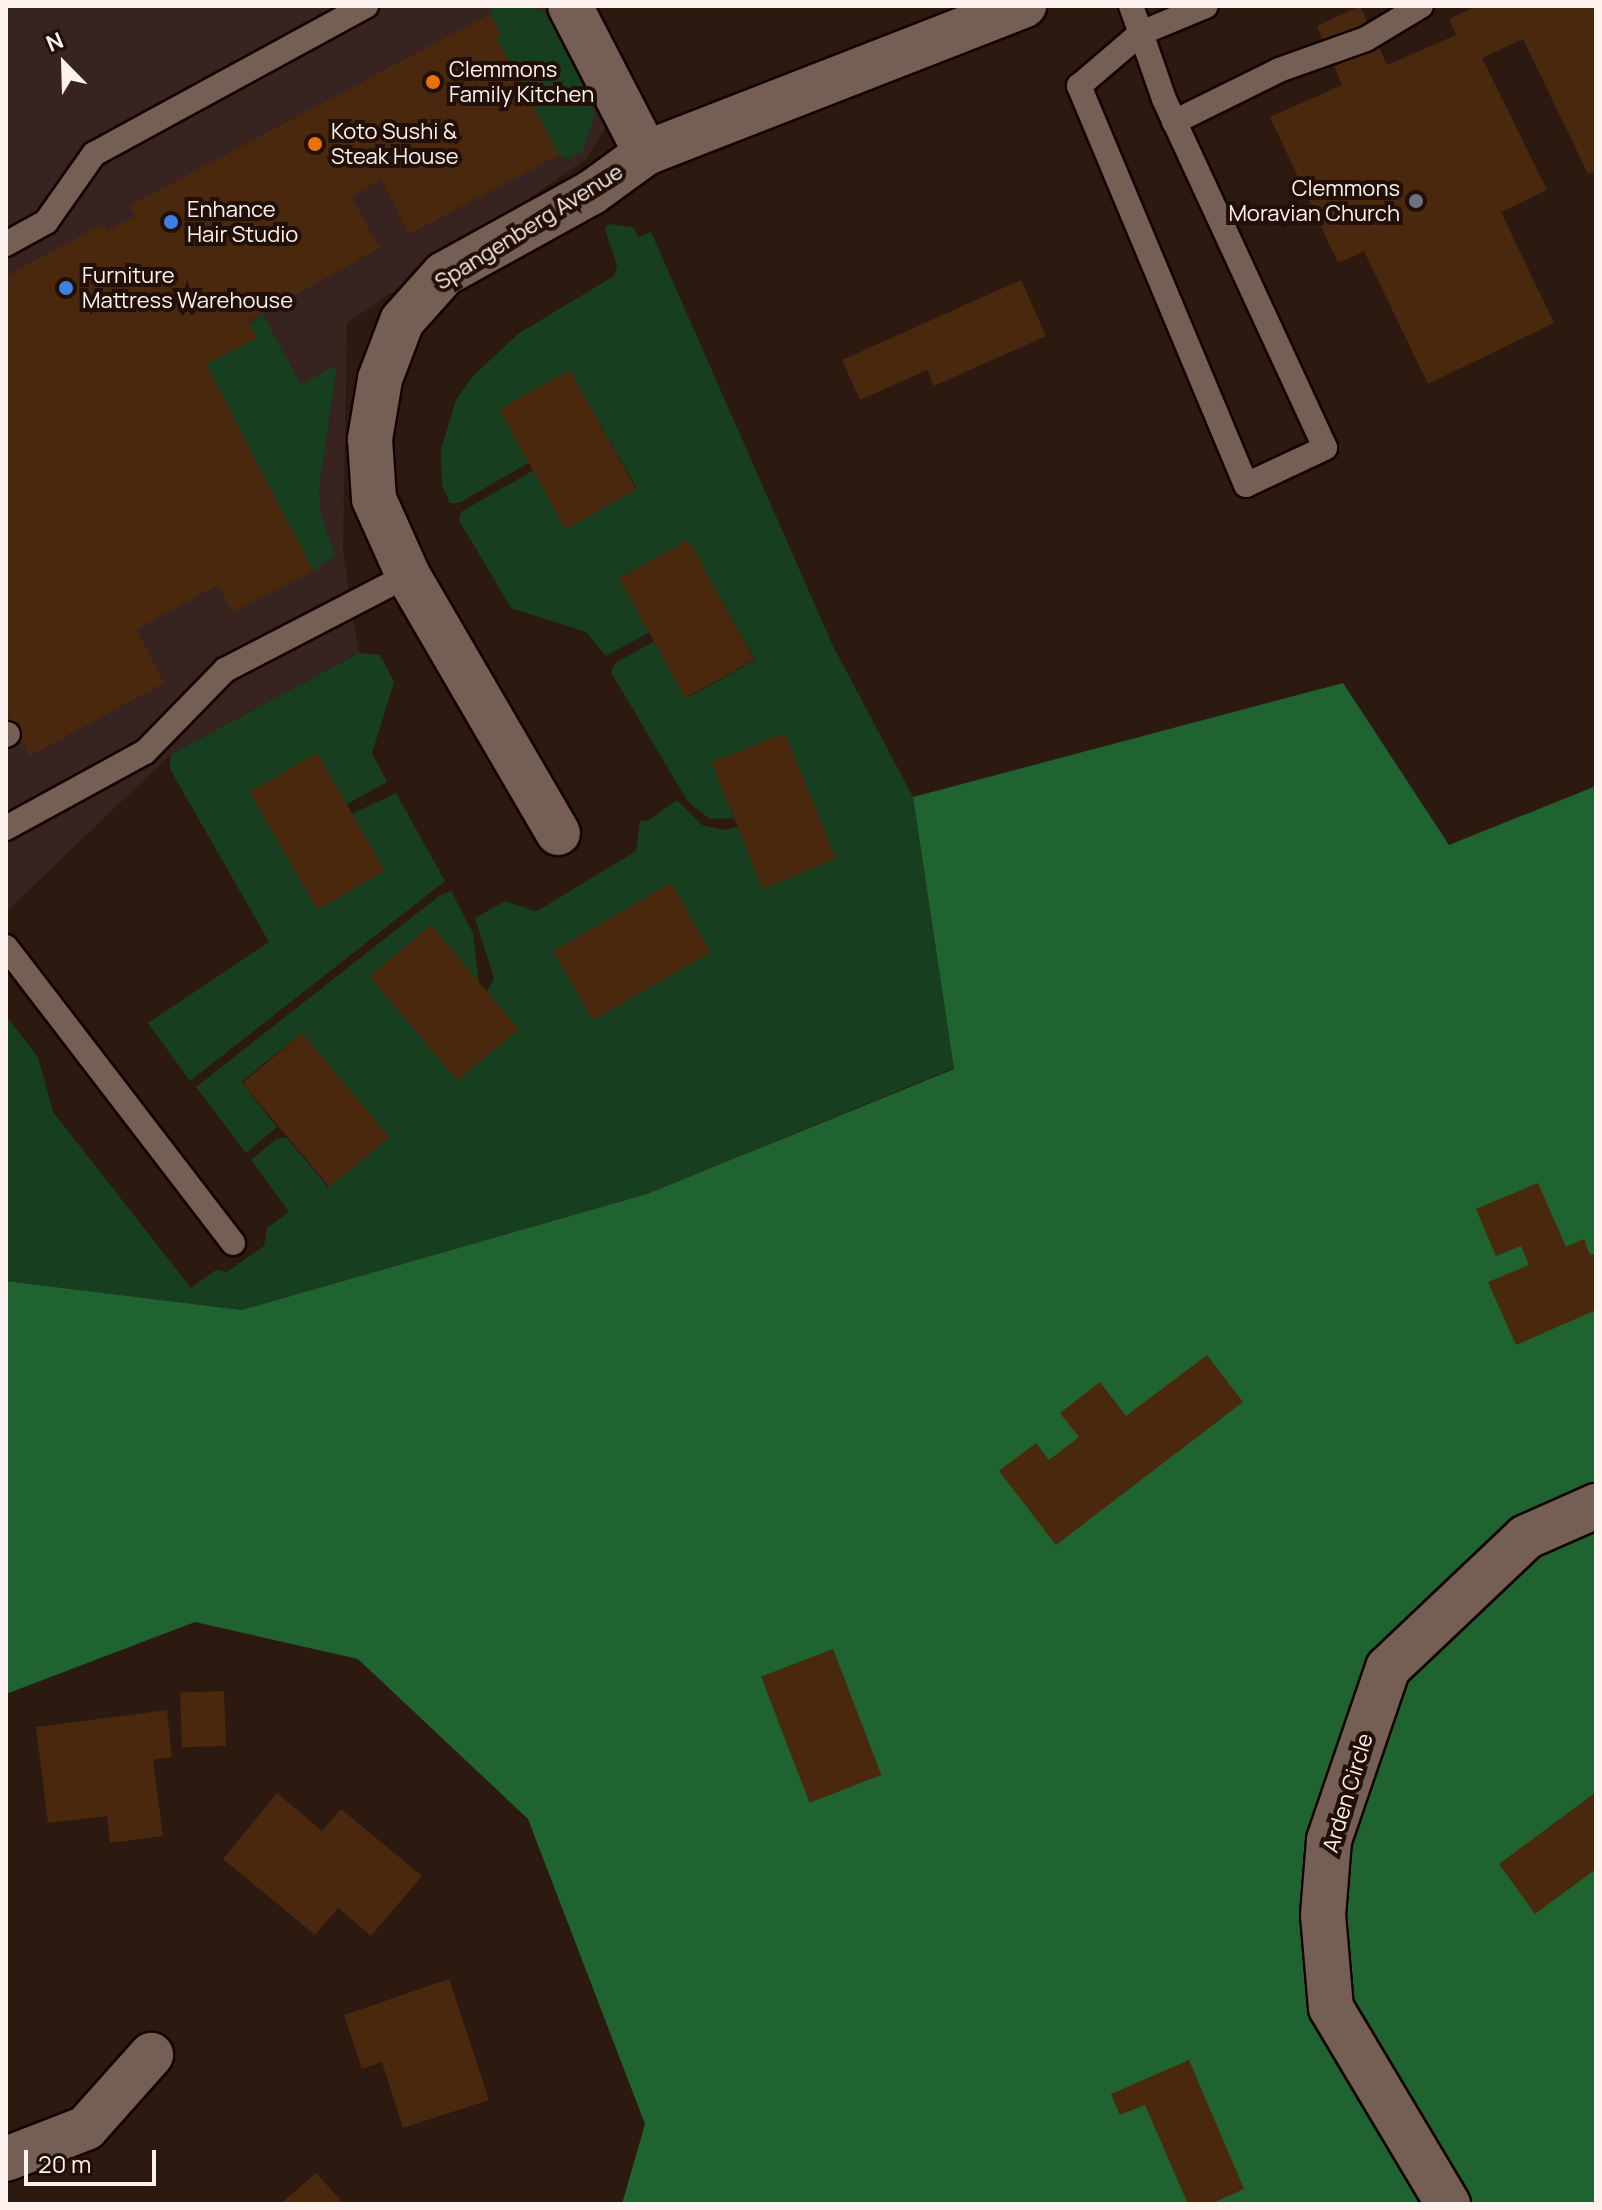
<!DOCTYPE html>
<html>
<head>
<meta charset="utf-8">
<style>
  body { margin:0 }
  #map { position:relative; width:1602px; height:2210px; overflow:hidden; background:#2c1910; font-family:Manrope,sans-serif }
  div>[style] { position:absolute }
  .commercial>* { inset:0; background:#372420 }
  .green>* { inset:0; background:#183e20 }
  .forest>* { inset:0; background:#1f6331 }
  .building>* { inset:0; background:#49280e; transform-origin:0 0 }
  .roads { filter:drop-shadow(2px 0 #130401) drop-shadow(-2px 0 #130401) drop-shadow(0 2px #130401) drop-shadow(0 -2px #130401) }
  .service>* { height:24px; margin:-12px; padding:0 12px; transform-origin:12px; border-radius:12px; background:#755f54 }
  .minor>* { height:44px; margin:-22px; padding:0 22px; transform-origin:22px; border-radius:22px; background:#755f54 }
  .dots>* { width:22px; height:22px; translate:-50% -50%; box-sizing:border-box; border:4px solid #221008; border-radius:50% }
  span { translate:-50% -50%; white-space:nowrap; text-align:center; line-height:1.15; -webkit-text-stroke:8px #221008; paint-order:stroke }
  .poi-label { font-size:22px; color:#fdf2ed }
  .left { translate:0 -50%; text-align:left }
  .right { translate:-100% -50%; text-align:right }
  .street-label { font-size:22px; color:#fdf2ed }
  .frame { position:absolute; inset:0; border:8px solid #fdf2ed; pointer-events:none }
  .north { position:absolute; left:24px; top:24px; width:80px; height:80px; -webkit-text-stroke:6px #221008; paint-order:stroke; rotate:337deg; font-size:22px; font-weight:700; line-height:32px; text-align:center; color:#fdf2ed }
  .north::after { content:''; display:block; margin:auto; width:28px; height:36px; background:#fdf2ed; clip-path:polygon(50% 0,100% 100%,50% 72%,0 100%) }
  .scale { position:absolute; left:24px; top:2150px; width:132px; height:36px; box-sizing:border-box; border:4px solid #fdf2ed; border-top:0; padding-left:10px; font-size:24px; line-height:28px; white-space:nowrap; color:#fdf2ed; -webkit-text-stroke:6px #221008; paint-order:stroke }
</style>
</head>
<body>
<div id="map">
  <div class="commercial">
    <div style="clip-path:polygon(6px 6px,552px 6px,609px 122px,586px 159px,347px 323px,343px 551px,359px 653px,170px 755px,6px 912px)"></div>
  </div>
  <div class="green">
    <div style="clip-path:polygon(493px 6px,524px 6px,543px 11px,553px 21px,595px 113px,583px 151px,570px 159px,559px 155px,496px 37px,501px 34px,490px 14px)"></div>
    <div style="clip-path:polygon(608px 224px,633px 227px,638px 237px,651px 232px,833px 646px,913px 797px,954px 1068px,647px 1194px,242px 1310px,6px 1281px,6px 1016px,38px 1057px,53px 1112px,191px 1288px,216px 1270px,227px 1272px,264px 1246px,267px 1228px,289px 1212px,251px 1160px,276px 1139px,286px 1137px,328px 1187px,388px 1137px,302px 1033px,241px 1082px,277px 1127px,246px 1153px,196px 1087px,439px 896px,451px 891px,473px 933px,479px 983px,371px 976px,457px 1080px,518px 1030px,487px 992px,494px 978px,475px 918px,505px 901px,535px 911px,542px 908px,636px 851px,640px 820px,648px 821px,677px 800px,702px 825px,723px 830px,738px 827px,763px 888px,835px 859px,785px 734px,712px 763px,734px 818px,710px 819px,688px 802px,611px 672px,615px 663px,655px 641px,687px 698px,755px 660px,688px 540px,619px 578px,650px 632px,606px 656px,586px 632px,511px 608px,459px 520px,461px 512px,534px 470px,567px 528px,637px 489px,570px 371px,500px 410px,530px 462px,459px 503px,450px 503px,442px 485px,441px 449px,456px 400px,472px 377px,518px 334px,614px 276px,617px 266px,605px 229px)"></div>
    <div style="clip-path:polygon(262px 313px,301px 385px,337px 365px,319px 488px,320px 511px,335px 556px,313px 571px,206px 364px)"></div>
    <div style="clip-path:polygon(359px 653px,380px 655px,394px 682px,372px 753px,387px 782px,347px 804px,352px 814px,396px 793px,445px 881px,190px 1081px,148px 1023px,269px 942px,170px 769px,170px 755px)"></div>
  </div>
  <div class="forest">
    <div style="clip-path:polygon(1343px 683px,1449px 845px,1596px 786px,1596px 2204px,622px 2204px,645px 2124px,528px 1819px,358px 1659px,195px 1622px,6px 1694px,6px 1281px,242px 1310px,647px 1194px,954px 1069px,913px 797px)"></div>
  </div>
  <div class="building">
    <div style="clip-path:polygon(1360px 6px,1387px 65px,1456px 35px,1449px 19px,1477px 6px,1596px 6px,1596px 171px,1588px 174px,1523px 39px,1482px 58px,1547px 190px,1501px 212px,1554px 323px,1428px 384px,1364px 251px,1338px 263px,1270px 117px,1342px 85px,1317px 26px)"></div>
    <div style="clip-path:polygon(490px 14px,501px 34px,496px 37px,559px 155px,409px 234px,381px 180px,351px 196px,380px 248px,248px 321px,257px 338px,206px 364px,313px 571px,233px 612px,217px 585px,136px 630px,164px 683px,30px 756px,6px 711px,6px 276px,103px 224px,107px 231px,135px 216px,129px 206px)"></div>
    <div style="clip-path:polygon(1021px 280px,1046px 336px,934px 386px,927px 370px,860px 400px,842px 360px)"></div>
    <div style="left:570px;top:370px;width:137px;height:81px;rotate:61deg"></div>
    <div style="left:688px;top:540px;width:137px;height:79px;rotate:61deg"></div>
    <div style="left:785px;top:733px;width:136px;height:79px;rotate:68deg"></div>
    <div style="left:317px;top:753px;width:136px;height:78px;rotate:60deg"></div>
    <div style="left:671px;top:883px;width:80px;height:136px;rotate:60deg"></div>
    <div style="left:431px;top:925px;width:136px;height:80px;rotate:50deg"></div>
    <div style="left:302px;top:1033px;width:136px;height:78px;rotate:50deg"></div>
    <div style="clip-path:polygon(1538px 1183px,1566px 1247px,1584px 1239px,1590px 1255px,1596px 1253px,1596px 1310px,1516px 1345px,1488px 1282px,1529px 1265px,1521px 1246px,1496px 1256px,1476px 1209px)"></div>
    <div style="clip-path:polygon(1207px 1355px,1243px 1402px,1056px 1545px,999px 1471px,1036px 1443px,1049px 1460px,1079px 1437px,1060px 1413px,1100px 1382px,1126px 1416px)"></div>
    <div style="left:833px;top:1649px;width:135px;height:77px;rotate:69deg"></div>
    <div style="left:224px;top:1691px;width:55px;height:44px;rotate:88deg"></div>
    <div style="clip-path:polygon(167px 1710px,172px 1757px,153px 1760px,163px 1836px,110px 1843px,107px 1816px,48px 1823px,36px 1727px)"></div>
    <div style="clip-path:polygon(1596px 1792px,1596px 1869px,1535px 1914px,1499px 1864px)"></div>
    <div style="clip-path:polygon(277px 1793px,322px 1831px,341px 1809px,422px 1876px,371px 1936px,338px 1908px,315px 1935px,223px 1859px)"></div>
    <div style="clip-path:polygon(449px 1979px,489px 2100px,403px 2128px,382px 2062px,362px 2069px,344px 2015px)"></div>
    <div style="clip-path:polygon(1189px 2060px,1244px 2189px,1211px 2204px,1188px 2204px,1145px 2105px,1120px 2115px,1111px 2094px)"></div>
    <div style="clip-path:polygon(316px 2173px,344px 2204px,280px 2204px)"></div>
  </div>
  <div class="roads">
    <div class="service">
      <div style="left:1131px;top:6px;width:29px;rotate:70deg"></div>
      <div style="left:1141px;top:33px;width:70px;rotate:70.8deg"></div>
      <div style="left:1164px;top:99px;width:384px;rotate:65.2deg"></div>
      <div style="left:1325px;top:448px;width:87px;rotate:154.9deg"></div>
      <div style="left:1246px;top:485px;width:433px;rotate:-112.7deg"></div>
      <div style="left:1079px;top:86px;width:82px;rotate:-40.5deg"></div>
      <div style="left:1141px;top:33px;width:70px;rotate:-22.6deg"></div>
      <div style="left:1174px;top:122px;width:117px;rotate:-26.3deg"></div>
      <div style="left:1279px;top:70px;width:92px;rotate:-19.6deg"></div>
      <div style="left:1366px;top:39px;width:64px;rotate:-31deg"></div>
      <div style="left:6px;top:244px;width:46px;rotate:-28.8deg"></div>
      <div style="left:46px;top:222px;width:83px;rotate:-54.8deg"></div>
      <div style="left:94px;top:154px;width:310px;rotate:-28.6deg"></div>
      <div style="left:6px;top:735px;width:2px;rotate:-27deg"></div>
      <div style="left:6px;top:828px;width:158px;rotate:-28.7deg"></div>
      <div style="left:145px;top:752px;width:115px;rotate:-45.7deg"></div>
      <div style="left:225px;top:670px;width:206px;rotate:-27.4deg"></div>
      <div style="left:6px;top:947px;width:373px;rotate:52.5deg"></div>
    </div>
    <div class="minor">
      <div style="left:570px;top:6px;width:165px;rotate:62.7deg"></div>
      <div style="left:558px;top:833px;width:298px;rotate:-120.2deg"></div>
      <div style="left:408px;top:575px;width:83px;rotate:-114.1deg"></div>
      <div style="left:374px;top:499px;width:60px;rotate:-93.8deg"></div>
      <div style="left:370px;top:439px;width:61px;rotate:-80.5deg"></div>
      <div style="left:380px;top:379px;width:62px;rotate:-69.2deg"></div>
      <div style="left:402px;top:321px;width:63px;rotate:-48.2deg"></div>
      <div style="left:444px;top:274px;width:168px;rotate:-28.9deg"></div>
      <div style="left:591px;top:193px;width:68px;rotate:-36deg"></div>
      <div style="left:646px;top:153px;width:406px;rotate:-21.3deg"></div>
      <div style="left:6px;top:2159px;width:86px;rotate:-21.2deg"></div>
      <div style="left:86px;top:2128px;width:98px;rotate:-48.3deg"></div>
      <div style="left:1448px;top:2204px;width:228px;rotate:-120.8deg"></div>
      <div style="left:1331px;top:2008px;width:93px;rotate:-94.9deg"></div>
      <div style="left:1323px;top:1915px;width:75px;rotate:-85.4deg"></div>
      <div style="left:1329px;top:1840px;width:182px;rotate:-71.1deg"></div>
      <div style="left:1388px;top:1668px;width:190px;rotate:-43.5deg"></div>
      <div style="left:1526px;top:1537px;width:77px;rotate:-23.9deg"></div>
    </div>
  </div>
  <div class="dots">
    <div style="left:433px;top:82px;background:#e8710a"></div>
    <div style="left:315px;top:144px;background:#e8710a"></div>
    <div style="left:1416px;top:201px;background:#6b7280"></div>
    <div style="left:171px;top:222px;background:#3f7fe0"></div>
    <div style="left:66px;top:288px;background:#3f7fe0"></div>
  </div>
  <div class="poi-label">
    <span class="left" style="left:449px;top:82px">Clemmons<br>Family Kitchen</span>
    <span class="left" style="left:331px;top:144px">Koto Sushi &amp;<br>Steak House</span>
    <span class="right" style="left:1400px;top:201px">Clemmons<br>Moravian Church</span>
    <span class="left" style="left:187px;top:222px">Enhance<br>Hair Studio</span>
    <span class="left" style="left:82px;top:288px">Furniture<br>Mattress Warehouse</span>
  </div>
  <div class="street-label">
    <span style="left:529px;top:227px;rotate:-32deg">Spangenberg Avenue</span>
    <span style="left:1348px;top:1793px;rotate:-73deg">Arden Circle</span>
  </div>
  <div class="frame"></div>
  <div class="north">N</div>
  <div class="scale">20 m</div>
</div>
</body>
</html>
